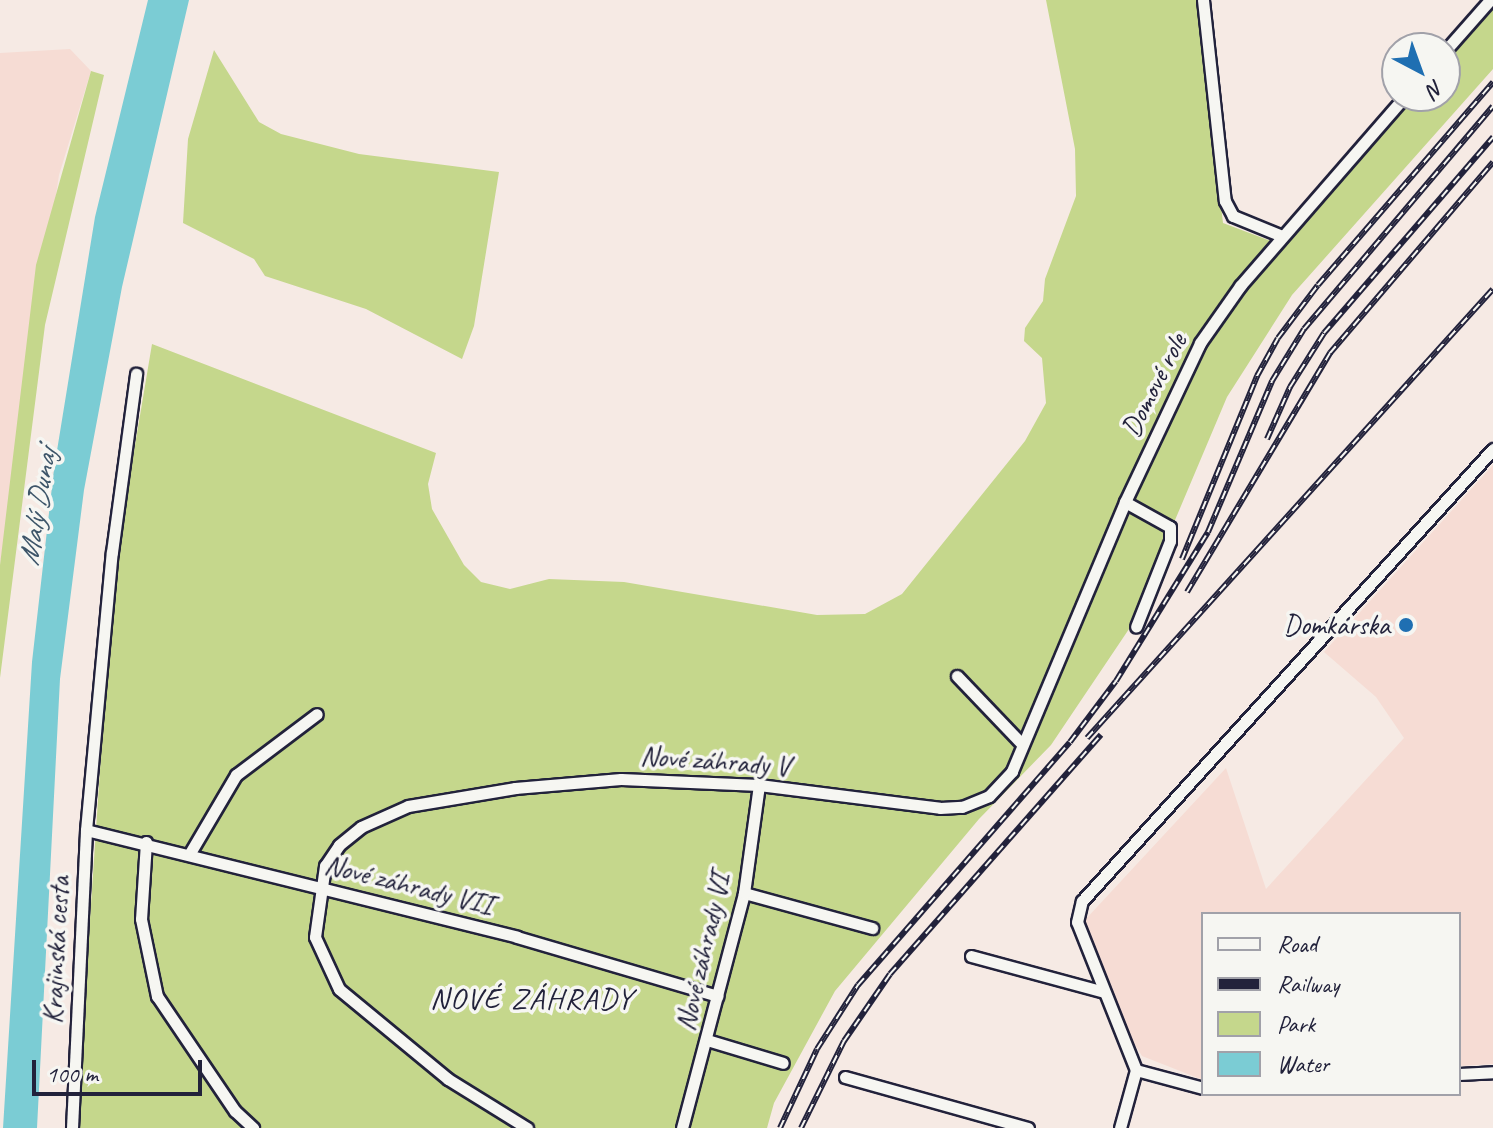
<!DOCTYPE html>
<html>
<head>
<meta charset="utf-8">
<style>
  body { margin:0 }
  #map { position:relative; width:1493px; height:1128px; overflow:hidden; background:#f6eae4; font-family:Caveat,sans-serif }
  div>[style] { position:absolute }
  .built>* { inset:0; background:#f6dcd4 }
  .green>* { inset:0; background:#c5d78c }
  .water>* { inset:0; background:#7bccd4 }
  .roads { filter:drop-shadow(2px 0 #22223b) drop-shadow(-2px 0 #22223b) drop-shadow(0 2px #22223b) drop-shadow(0 -2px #22223b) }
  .minor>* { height:11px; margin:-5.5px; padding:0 5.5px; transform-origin:5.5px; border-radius:5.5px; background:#f6f6f2 }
  .rail>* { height:6px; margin-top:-3px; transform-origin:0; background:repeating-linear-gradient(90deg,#f6f6f2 0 9px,#22223b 0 18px); box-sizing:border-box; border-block:2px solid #22223b }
  .dots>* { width:22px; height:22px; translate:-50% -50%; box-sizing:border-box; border:4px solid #f6f6f2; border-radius:50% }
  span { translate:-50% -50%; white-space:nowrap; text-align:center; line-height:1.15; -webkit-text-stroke:7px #f6f6f2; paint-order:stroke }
  .street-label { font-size:28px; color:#22223b }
  .poi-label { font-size:28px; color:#22223b }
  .right { translate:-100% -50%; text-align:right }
  .water-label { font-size:30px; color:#3d5569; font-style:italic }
  .neighbourhood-label { font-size:30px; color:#22223b; letter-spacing:2px }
  .legend { position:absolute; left:1201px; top:912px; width:260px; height:184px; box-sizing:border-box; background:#f6f6f2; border:2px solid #a1a1a9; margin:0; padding:10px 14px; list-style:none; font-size:24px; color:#22223b }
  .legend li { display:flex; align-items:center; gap:16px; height:40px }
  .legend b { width:40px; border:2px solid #a1a1a9 }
  .north { position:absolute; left:1381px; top:32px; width:80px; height:80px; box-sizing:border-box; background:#f6f6f2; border:2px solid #a1a1a9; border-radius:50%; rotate:139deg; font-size:22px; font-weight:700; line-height:32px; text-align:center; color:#22223b }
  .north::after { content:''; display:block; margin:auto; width:28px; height:36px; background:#1f6fb2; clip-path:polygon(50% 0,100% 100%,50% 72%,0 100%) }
  .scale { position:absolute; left:32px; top:1060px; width:170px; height:36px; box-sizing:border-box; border:4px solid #22223b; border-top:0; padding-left:10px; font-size:24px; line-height:28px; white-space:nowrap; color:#22223b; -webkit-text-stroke:6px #f6f6f2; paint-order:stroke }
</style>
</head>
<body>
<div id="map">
  <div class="built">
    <div style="clip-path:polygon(70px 49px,91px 71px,59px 175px,0 565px,0 53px)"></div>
    <div style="clip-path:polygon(1493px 465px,1493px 1064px,1459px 1066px,1459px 914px,1203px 914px,1203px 1080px,1142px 1056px,1127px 1032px,1084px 921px,1226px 768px,1266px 889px,1404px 738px,1376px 697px,1324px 652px)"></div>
  </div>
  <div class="green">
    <div style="clip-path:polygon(1046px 0,1197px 0,1223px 223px,1281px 245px,1410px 96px,1445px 96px,1445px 55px,1493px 0,1493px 69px,1292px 295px,1227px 397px,1129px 629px,1051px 745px,979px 819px,835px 991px,774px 1103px,767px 1128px,76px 1128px,113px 576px,152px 344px,436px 453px,428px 484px,432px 509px,464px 565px,481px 582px,510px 589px,549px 579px,624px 582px,817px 615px,865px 614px,902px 594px,1025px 441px,1046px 403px,1042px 358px,1024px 341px,1025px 328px,1043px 301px,1045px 279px,1076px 196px,1075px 149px)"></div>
    <div style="clip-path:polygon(214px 50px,259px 122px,281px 134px,359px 154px,499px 172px,474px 326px,462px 359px,366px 309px,265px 276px,254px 259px,183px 223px,188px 139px)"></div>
    <div style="clip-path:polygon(91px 71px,104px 75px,45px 325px,0 678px,0 565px,36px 265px)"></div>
  </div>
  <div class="water">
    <div style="clip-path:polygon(148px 0,189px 0,122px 287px,84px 490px,60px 679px,37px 1128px,3px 1128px,32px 662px,54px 469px,95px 217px)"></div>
  </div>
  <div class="roads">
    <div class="minor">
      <div style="left:1203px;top:0;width:202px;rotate:83.8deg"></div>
      <div style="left:1225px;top:201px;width:17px;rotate:62deg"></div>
      <div style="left:1233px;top:216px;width:53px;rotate:22.2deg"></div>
      <div style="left:1445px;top:51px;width:68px;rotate:-48.6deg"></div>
      <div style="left:1125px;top:502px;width:51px;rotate:29.1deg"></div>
      <div style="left:1170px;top:527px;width:14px;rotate:90deg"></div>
      <div style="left:1170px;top:541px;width:92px;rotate:111.6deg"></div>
      <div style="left:957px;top:676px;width:93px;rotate:46.3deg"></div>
      <div style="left:86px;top:830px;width:444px;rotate:13.9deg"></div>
      <div style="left:517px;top:937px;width:209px;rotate:16.4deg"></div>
      <div style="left:146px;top:842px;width:77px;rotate:93.7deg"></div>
      <div style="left:141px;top:919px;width:79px;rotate:78.3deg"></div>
      <div style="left:157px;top:996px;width:139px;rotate:55.9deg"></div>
      <div style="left:235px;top:1111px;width:25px;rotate:43deg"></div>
      <div style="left:190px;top:853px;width:91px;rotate:-59.5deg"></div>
      <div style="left:236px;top:775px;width:101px;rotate:-37deg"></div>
      <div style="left:744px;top:893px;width:133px;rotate:15.3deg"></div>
      <div style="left:971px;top:956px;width:138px;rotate:15.1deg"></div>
      <div style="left:707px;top:1040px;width:79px;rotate:16.8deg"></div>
      <div style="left:1136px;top:1070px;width:159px;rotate:-111.7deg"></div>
      <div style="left:1077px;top:922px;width:22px;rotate:-77deg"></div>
      <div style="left:1082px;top:901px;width:611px;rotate:-47.72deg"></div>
      <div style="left:1136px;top:1070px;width:69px;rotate:15deg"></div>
      <div style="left:1459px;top:1074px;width:34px;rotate:-3deg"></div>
      <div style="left:845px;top:1077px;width:190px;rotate:15.6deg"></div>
      <div style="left:72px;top:1128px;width:298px;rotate:-87.3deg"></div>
      <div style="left:86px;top:830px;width:279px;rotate:-84.7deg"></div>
      <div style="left:112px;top:552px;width:180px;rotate:-82.3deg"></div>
      <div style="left:527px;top:1128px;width:93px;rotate:-148.2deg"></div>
      <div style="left:448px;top:1079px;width:141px;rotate:-140.5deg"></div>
      <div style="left:339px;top:989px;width:57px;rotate:-114.8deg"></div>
      <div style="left:315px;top:937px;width:72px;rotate:-82deg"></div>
      <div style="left:325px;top:866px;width:25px;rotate:-56deg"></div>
      <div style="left:339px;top:845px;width:28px;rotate:-39deg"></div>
      <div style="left:361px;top:827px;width:51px;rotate:-24.1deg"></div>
      <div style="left:408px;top:806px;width:109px;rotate:-9.5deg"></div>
      <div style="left:515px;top:788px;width:106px;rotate:-4.9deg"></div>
      <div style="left:621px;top:779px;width:138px;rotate:2.5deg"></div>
      <div style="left:759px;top:785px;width:182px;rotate:7.2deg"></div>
      <div style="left:940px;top:808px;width:22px;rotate:-3deg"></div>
      <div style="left:962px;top:807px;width:29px;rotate:-22deg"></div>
      <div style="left:989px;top:796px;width:34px;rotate:-47deg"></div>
      <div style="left:1012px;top:771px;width:292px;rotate:-67.2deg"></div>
      <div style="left:1125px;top:502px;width:176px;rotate:-64.7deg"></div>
      <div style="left:1200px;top:343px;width:70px;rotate:-54.9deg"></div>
      <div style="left:1240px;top:286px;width:252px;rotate:-49deg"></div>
      <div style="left:682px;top:1128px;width:243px;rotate:-75.2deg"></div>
      <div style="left:744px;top:893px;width:109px;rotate:-82.1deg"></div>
      <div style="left:1120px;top:1128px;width:60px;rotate:-74.6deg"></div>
    </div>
  </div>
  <div class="rail">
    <div style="left:1267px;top:439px;width:57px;rotate:-66.1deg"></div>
    <div style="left:1290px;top:387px;width:64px;rotate:-57.8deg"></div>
    <div style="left:1324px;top:333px;width:259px;rotate:-49.2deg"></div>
    <div style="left:1182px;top:559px;width:198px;rotate:-67.7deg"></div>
    <div style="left:1257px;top:376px;width:43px;rotate:-61.1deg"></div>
    <div style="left:1278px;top:338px;width:66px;rotate:-53deg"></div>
    <div style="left:1318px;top:285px;width:268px;rotate:-49.2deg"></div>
    <div style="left:1187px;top:592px;width:279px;rotate:-59.1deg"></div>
    <div style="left:1330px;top:353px;width:251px;rotate:-49.5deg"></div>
    <div style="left:1087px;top:738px;width:605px;rotate:-47.88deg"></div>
    <div style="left:780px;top:1128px;width:87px;rotate:-64.9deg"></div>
    <div style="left:817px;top:1049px;width:76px;rotate:-57.4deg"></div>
    <div style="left:858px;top:985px;width:322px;rotate:-48.9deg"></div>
    <div style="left:1070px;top:742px;width:76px;rotate:-53deg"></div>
    <div style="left:1116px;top:681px;width:175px;rotate:-58.3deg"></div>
    <div style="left:1208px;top:532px;width:164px;rotate:-67deg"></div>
    <div style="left:1272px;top:381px;width:61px;rotate:-58.4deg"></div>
    <div style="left:1304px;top:329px;width:292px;rotate:-49.7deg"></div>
    <div style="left:801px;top:1128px;width:97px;rotate:-63.7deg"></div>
    <div style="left:844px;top:1041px;width:81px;rotate:-55.5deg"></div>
    <div style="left:890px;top:974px;width:319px;rotate:-48.6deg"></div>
  </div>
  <div class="dots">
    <div style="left:1406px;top:625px;background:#1f6fb2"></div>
  </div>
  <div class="street-label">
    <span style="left:1154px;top:385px;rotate:-63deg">Domové role</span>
    <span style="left:715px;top:761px;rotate:4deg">Nové záhrady V</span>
    <span style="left:409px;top:885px;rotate:14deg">Nové záhrady VII</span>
    <span style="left:56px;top:950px;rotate:-87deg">Krajinská cesta</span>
    <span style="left:703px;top:952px;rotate:-77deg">Nové záhrady VI</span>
  </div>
  <div class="poi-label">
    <span class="right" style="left:1390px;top:625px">Domkárska</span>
  </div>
  <div class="water-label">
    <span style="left:37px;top:507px;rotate:-81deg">Malý Dunaj</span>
  </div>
  <div class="neighbourhood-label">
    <span style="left:532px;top:998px">NOVÉ ZÁHRADY</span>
  </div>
  <ul class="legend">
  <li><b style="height:10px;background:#f6f6f2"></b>Road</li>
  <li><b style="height:10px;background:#22223b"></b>Railway</li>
  <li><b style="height:22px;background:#c5d78c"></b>Park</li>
  <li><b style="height:22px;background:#7bccd4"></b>Water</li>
  </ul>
  <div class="north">N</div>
  <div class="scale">100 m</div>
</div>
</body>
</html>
